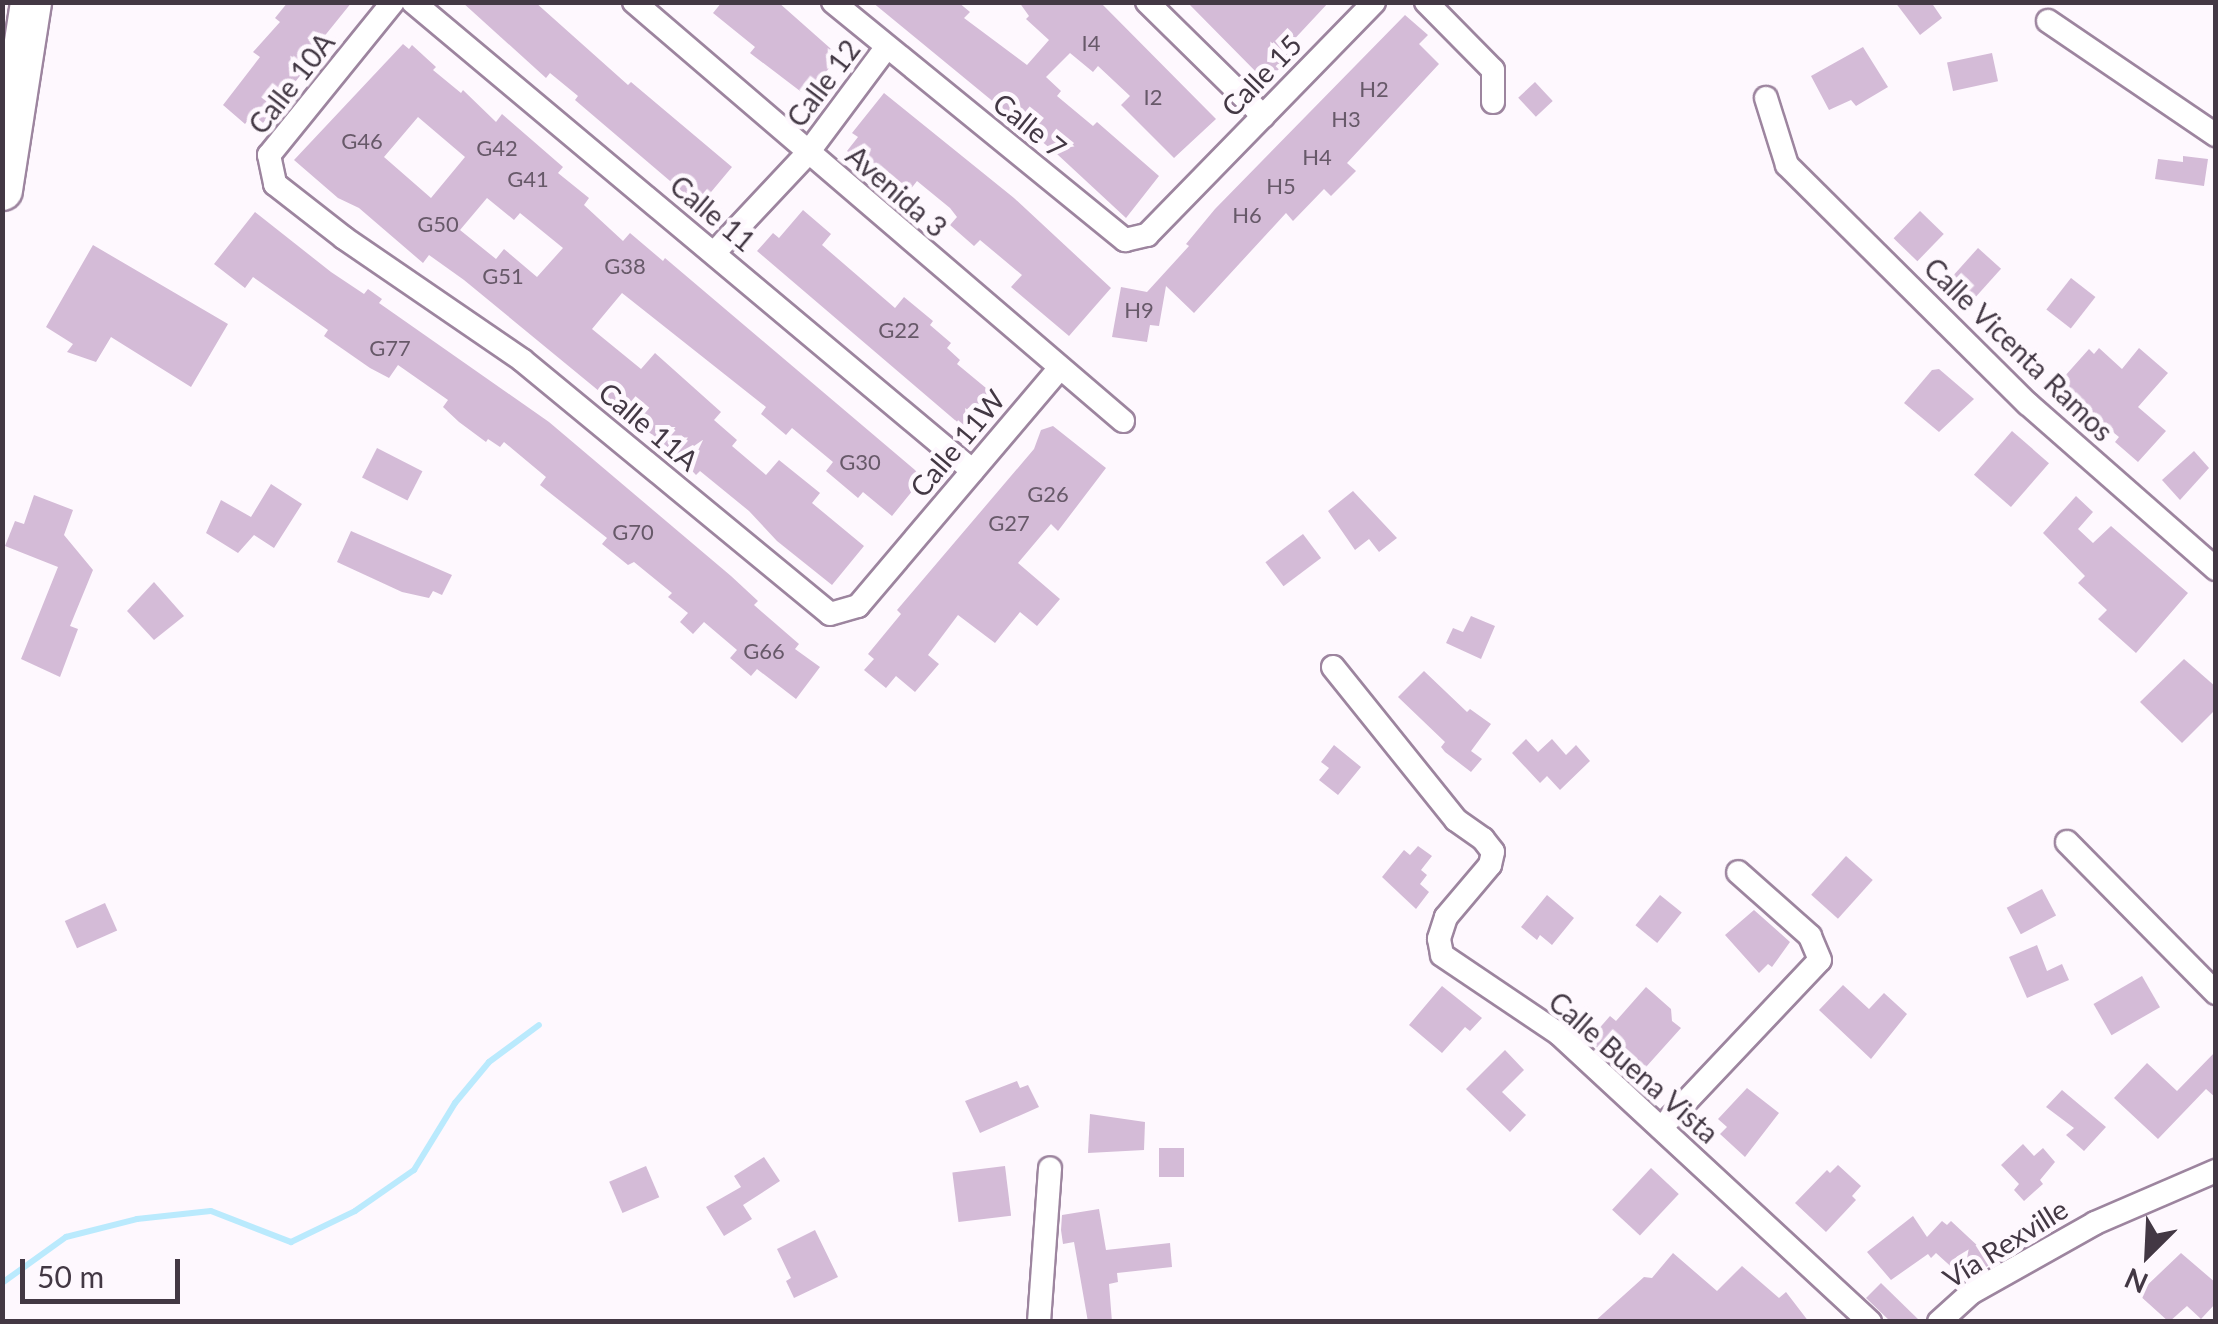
<!DOCTYPE html>
<html>
<head>
<meta charset="utf-8">
<style>
  body { margin:0 }
  #map { position:relative; width:2218px; height:1324px; overflow:hidden; background:#fef8fe; font-family:Lato,sans-serif }
  div>[style] { position:absolute }
  .stream>* { height:6px; margin:-3px; padding:0 3px; transform-origin:3px; border-radius:3px; background:#baeafd }
  .building>* { inset:0; background:#d4bbd7; transform-origin:0 0 }
  .roads { filter:drop-shadow(2px 0 #9d859f) drop-shadow(-2px 0 #9d859f) drop-shadow(0 2px #9d859f) drop-shadow(0 -2px #9d859f) }
  .street>* { height:22px; margin:-11px; padding:0 11px; transform-origin:11px; border-radius:11px; background:#fff }
  .highway>* { height:40px; margin:-20px; padding:0 20px; transform-origin:20px; border-radius:20px; background:#fff }
  span { translate:-50% -50%; white-space:nowrap; text-align:center; line-height:1.15; -webkit-text-stroke:9px #fef8fe; paint-order:stroke }
  .number-label { font-size:22px; color:#675969 }
  .number-label span { -webkit-text-stroke-width:0 }
  .street-label { font-size:28px; color:#433844 }
  .frame { position:absolute; inset:0; border:5px solid #433844; pointer-events:none }
  .north { position:absolute; left:2098px; top:1204px; width:100px; height:100px; -webkit-text-stroke:8px #fef8fe; paint-order:stroke; rotate:204deg; font-size:28px; font-weight:700; line-height:40px; text-align:center; color:#433844 }
  .north::after { content:''; display:block; margin:auto; width:35px; height:45px; background:#433844; clip-path:polygon(50% 0,100% 100%,50% 72%,0 100%) }
  .scale { position:absolute; left:20px; top:1259px; width:160px; height:45px; box-sizing:border-box; border:5px solid #433844; border-top:0; padding-left:12px; font-size:30px; line-height:35px; white-space:nowrap; color:#433844; -webkit-text-stroke:8px #fef8fe; paint-order:stroke }
</style>
</head>
<body>
<div id="map">
  <div class="stream">
    <div style="left:2px;top:1283px;width:79px;rotate:-35.7deg"></div>
    <div style="left:66px;top:1237px;width:73px;rotate:-14.2deg"></div>
    <div style="left:137px;top:1219px;width:74px;rotate:-6.2deg"></div>
    <div style="left:211px;top:1211px;width:86px;rotate:21.2deg"></div>
    <div style="left:291px;top:1242px;width:71px;rotate:-25.8deg"></div>
    <div style="left:355px;top:1211px;width:72px;rotate:-34.8deg"></div>
    <div style="left:414px;top:1170px;width:79px;rotate:-58.5deg"></div>
    <div style="left:455px;top:1103px;width:53px;rotate:-50.3deg"></div>
    <div style="left:489px;top:1062px;width:62px;rotate:-36.5deg"></div>
  </div>
  <div class="building">
    <div style="clip-path:polygon(288px 2px,352px 2px,306px 59px,310px 63px,263px 123px,253px 114px,245px 124px,223px 105px,260px 57px,253px 52px,280px 22px,275px 18px)"></div>
    <div style="clip-path:polygon(462px 2px,535px 2px,628px 85px,631px 82px,732px 167px,701px 204px,690px 198px,575px 100px,578px 96px,550px 73px,546px 78px)"></div>
    <div style="clip-path:polygon(722px 2px,778px 2px,839px 56px,808px 94px,800px 91px,750px 53px,755px 47px,713px 13px)"></div>
    <div style="clip-path:polygon(872px 2px,958px 2px,970px 12px,964px 18px,1027px 65px,1049px 40px,1026px 19px,1029px 16px,1019px 2px,1100px 2px,1216px 119px,1174px 158px,1121px 105px,1130px 96px,1098px 66px,1093px 72px,1070px 53px,1046px 77px,1061px 91px,1057px 96px,1093px 126px,1097px 122px,1159px 176px,1126px 218px,1057px 154px)"></div>
    <div style="clip-path:polygon(1187px 2px,1329px 2px,1287px 47px,1294px 54px,1266px 82px)"></div>
    <div style="clip-path:polygon(1895px 2px,1931px 2px,1942px 18px,1920px 35px)"></div>
    <div style="clip-path:polygon(1405px 15px,1428px 35px,1419px 44px,1439px 64px,1347px 163px,1356px 171px,1331px 196px,1324px 189px,1293px 221px,1286px 213px,1194px 313px,1166px 286px,1159px 326px,1150px 325px,1147px 342px,1112px 337px,1121px 287px,1147px 292px,1189px 246px,1186px 244px,1215px 209px)"></div>
    <div style="clip-path:polygon(evenodd,403px 44px,409px 49px,412px 45px,436px 67px,433px 70px,461px 93px,463px 90px,496px 122px,502px 114px,563px 167px,558px 173px,589px 198px,584px 205px,623px 241px,630px 233px,663px 261px,665px 258px,915px 470px,922px 479px,892px 516px,863px 492px,858px 498px,826px 471px,833px 462px,792px 428px,786px 435px,761px 414px,766px 407px,622px 293px,592px 329px,641px 369px,655px 353px,721px 412px,714px 420px,737px 440px,732px 446px,766px 475px,779px 460px,820px 493px,812px 503px,864px 546px,832px 585px,777px 541px,749px 511px,700px 471px,696px 475px,678px 456px,464px 280px,429px 255px,423px 263px,359px 208px,338px 198px,294px 160px,403px 44px,418px 117px,465px 157px,431px 198px,384px 157px,418px 117px,403px 44px,487px 198px,514px 220px,520px 213px,563px 248px,537px 277px,504px 249px,496px 259px,460px 230px,487px 198px)"></div>
    <div style="clip-path:polygon(1863px 47px,1888px 87px,1856px 106px,1851px 100px,1829px 110px,1811px 76px)"></div>
    <div style="left:1992px;top:53px;width:29px;height:46px;rotate:78deg"></div>
    <div style="left:1535px;top:82px;width:26px;height:23px;rotate:47deg"></div>
    <div style="clip-path:polygon(884px 93px,1014px 198px,1111px 288px,1069px 336px,1011px 287px,1022px 275px,980px 240px,974px 246px,950px 225px,957px 217px,950px 208px,917px 181px,910px 190px,881px 166px,875px 174px,847px 151px,858px 137px,852px 133px)"></div>
    <div style="clip-path:polygon(2183px 156px,2208px 159px,2204px 186px,2155px 179px,2158px 159px,2183px 162px)"></div>
    <div style="clip-path:polygon(803px 210px,831px 234px,822px 245px,895px 308px,904px 297px,933px 321px,930px 325px,951px 343px,947px 348px,960px 360px,957px 364px,992px 393px,963px 427px,757px 251px,773px 233px,779px 238px)"></div>
    <div style="left:1920px;top:211px;width:33px;height:38px;rotate:44deg"></div>
    <div style="clip-path:polygon(255px 212px,331px 272px,364px 294px,368px 289px,382px 299px,379px 303px,549px 422px,731px 576px,758px 601px,754px 605px,799px 644px,795px 649px,820px 667px,796px 699px,757px 669px,751px 676px,730px 658px,737px 650px,704px 622px,693px 634px,680px 622px,688px 613px,668px 597px,672px 593px,634px 562px,628px 565px,602px 544px,607px 538px,540px 485px,546px 477px,504px 442px,500px 447px,488px 439px,486px 442px,459px 422px,443px 407px,448px 400px,398px 365px,389px 378px,370px 368px,324px 336px,328px 330px,253px 277px,245px 288px,214px 264px)"></div>
    <div style="clip-path:polygon(93px 245px,228px 324px,191px 387px,111px 337px,96px 362px,67px 352px,73px 344px,46px 327px)"></div>
    <div style="left:1978px;top:248px;width:31px;height:47px;rotate:42deg"></div>
    <div style="left:2071px;top:278px;width:31px;height:40px;rotate:38deg"></div>
    <div style="clip-path:polygon(2099px 348px,2122px 369px,2139px 348px,2168px 373px,2138px 407px,2166px 431px,2138px 462px,2115px 442px,2119px 437px,2056px 386px,2089px 349px,2094px 354px)"></div>
    <div style="clip-path:polygon(1939px 369px,1974px 399px,1939px 432px,1904px 403px,1932px 370px)"></div>
    <div style="clip-path:polygon(1053px 426px,1106px 468px,1058px 531px,1051px 524px,1018px 563px,1060px 599px,1037px 626px,1020px 612px,995px 643px,958px 615px,928px 655px,939px 664px,915px 692px,896px 676px,886px 688px,864px 670px,874px 659px,868px 654px,901px 614px,897px 610px,1034px 449px,1041px 430px)"></div>
    <div style="left:2012px;top:431px;width:49px;height:58px;rotate:41deg"></div>
    <div style="left:377px;top:448px;width:51px;height:33px;rotate:27deg"></div>
    <div style="clip-path:polygon(2194px 451px,2209px 468px,2180px 500px,2162px 480px)"></div>
    <div style="clip-path:polygon(271px 484px,302px 504px,274px 548px,254px 535px,238px 553px,206px 533px,221px 500px,251px 517px)"></div>
    <div style="clip-path:polygon(1353px 491px,1397px 538px,1379px 552px,1369px 539px,1355px 550px,1328px 511px)"></div>
    <div style="clip-path:polygon(34px 495px,73px 510px,64px 535px,93px 570px,70px 626px,78px 629px,60px 677px,21px 659px,58px 567px,5px 546px,15px 521px,24px 524px)"></div>
    <div style="clip-path:polygon(2076px 496px,2093px 512px,2078px 529px,2093px 543px,2111px 526px,2188px 593px,2136px 653px,2098px 619px,2107px 610px,2078px 583px,2085px 576px,2043px 533px)"></div>
    <div style="clip-path:polygon(351px 531px,452px 575px,442px 595px,433px 591px,429px 598px,402px 592px,337px 562px)"></div>
    <div style="left:1303px;top:534px;width:30px;height:47px;rotate:53deg"></div>
    <div style="clip-path:polygon(154px 582px,184px 616px,154px 640px,127px 611px)"></div>
    <div style="clip-path:polygon(1471px 616px,1495px 626px,1481px 659px,1446px 643px,1453px 628px,1463px 632px)"></div>
    <div style="clip-path:polygon(2184px 659px,2216px 687px,2216px 709px,2182px 743px,2140px 702px)"></div>
    <div style="clip-path:polygon(1424px 671px,1467px 712px,1470px 709px,1491px 724px,1471px 751px,1482px 759px,1471px 772px,1445px 752px,1441px 747px,1445px 742px,1398px 697px)"></div>
    <div style="clip-path:polygon(1526px 739px,1538px 752px,1552px 739px,1566px 755px,1576px 745px,1590px 761px,1560px 790px,1547px 776px,1540px 783px,1512px 753px)"></div>
    <div style="clip-path:polygon(1334px 745px,1361px 767px,1338px 795px,1319px 780px,1329px 768px,1321px 762px)"></div>
    <div style="clip-path:polygon(1418px 846px,1432px 856px,1421px 870px,1427px 875px,1420px 884px,1429px 892px,1416px 909px,1382px 877px,1404px 850px,1410px 855px)"></div>
    <div style="left:1846px;top:856px;width:36px;height:52px;rotate:42deg"></div>
    <div style="left:2042px;top:889px;width:30px;height:40px;rotate:62deg"></div>
    <div style="clip-path:polygon(1547px 895px,1574px 918px,1552px 945px,1540px 935px,1537px 940px,1521px 927px)"></div>
    <div style="left:1660px;top:895px;width:28px;height:39px;rotate:39deg"></div>
    <div style="left:105px;top:903px;width:30px;height:44px;rotate:66deg"></div>
    <div style="clip-path:polygon(1754px 910px,1790px 942px,1772px 967px,1768px 964px,1759px 973px,1725px 935px)"></div>
    <div style="clip-path:polygon(2037px 945px,2047px 971px,2062px 964px,2069px 980px,2027px 998px,2009px 957px)"></div>
    <div style="left:2142px;top:976px;width:36px;height:56px;rotate:60deg"></div>
    <div style="clip-path:polygon(1843px 985px,1869px 1009px,1884px 993px,1907px 1014px,1871px 1059px,1819px 1010px)"></div>
    <div style="clip-path:polygon(1442px 986px,1482px 1018px,1470px 1031px,1465px 1027px,1442px 1053px,1409px 1025px)"></div>
    <div style="clip-path:polygon(1646px 987px,1671px 1009px,1672px 1021px,1681px 1028px,1646px 1067px,1620px 1043px,1607px 1057px,1589px 1040px,1610px 1016px,1616px 1021px)"></div>
    <div style="clip-path:polygon(1505px 1050px,1524px 1070px,1502px 1092px,1526px 1115px,1510px 1132px,1466px 1089px)"></div>
    <div style="clip-path:polygon(2216px 1051px,2216px 1098px,2206px 1089px,2158px 1139px,2114px 1098px,2147px 1063px,2177px 1091px)"></div>
    <div style="clip-path:polygon(1017px 1081px,1020px 1088px,1028px 1085px,1039px 1107px,980px 1133px,965px 1101px)"></div>
    <div style="clip-path:polygon(1747px 1088px,1779px 1113px,1745px 1157px,1720px 1134px,1727px 1127px,1718px 1119px)"></div>
    <div style="clip-path:polygon(2062px 1090px,2106px 1127px,2084px 1151px,2066px 1135px,2074px 1128px,2046px 1107px)"></div>
    <div style="clip-path:polygon(1090px 1114px,1145px 1122px,1144px 1150px,1088px 1153px)"></div>
    <div style="clip-path:polygon(2023px 1144px,2034px 1156px,2043px 1148px,2055px 1162px,2040px 1180px,2043px 1184px,2024px 1201px,2014px 1190px,2019px 1184px,2001px 1165px)"></div>
    <div style="left:1159px;top:1148px;width:25px;height:29px"></div>
    <div style="clip-path:polygon(764px 1157px,780px 1181px,743px 1205px,752px 1219px,724px 1236px,706px 1207px,741px 1187px,734px 1176px)"></div>
    <div style="clip-path:polygon(1838px 1165px,1861px 1186px,1852px 1196px,1856px 1200px,1826px 1232px,1795px 1203px,1827px 1170px,1830px 1173px)"></div>
    <div style="left:646px;top:1166px;width:34px;height:40px;rotate:67deg"></div>
    <div style="left:1005px;top:1166px;width:50px;height:53px;rotate:83deg"></div>
    <div style="left:1651px;top:1168px;width:38px;height:57px;rotate:43deg"></div>
    <div style="clip-path:polygon(1099px 1209px,1106px 1250px,1170px 1243px,1172px 1267px,1117px 1273px,1118px 1282px,1109px 1284px,1112px 1322px,1088px 1322px,1074px 1242px,1063px 1244px,1061px 1230px,1062px 1215px)"></div>
    <div style="clip-path:polygon(1913px 1216px,1927px 1237px,1942px 1221px,1947px 1225px,1951px 1221px,1995px 1262px,1979px 1271px,1967px 1260px,1957px 1272px,1936px 1253px,1931px 1258px,1928px 1254px,1891px 1280px,1867px 1252px)"></div>
    <div style="clip-path:polygon(815px 1230px,838px 1277px,794px 1298px,786px 1281px,791px 1278px,777px 1249px)"></div>
    <div style="clip-path:polygon(1673px 1253px,1717px 1291px,1742px 1266px,1779px 1298px,1786px 1292px,1809px 1322px,1594px 1322px,1644px 1277px,1652px 1278px)"></div>
    <div style="clip-path:polygon(2181px 1253px,2216px 1283px,2216px 1303px,2201px 1319px,2187px 1306px,2169px 1322px,2138px 1294px)"></div>
    <div style="clip-path:polygon(1881px 1283px,1921px 1322px,1891px 1322px,1866px 1298px)"></div>
  </div>
  <div class="roads">
    <div class="street">
      <div style="left:393px;top:2px;width:197px;rotate:129deg"></div>
      <div style="left:269px;top:155px;width:30px;rotate:78deg"></div>
      <div style="left:275px;top:184px;width:88px;rotate:38deg"></div>
      <div style="left:344px;top:238px;width:216px;rotate:34.4deg"></div>
      <div style="left:522px;top:360px;width:399px;rotate:39.5deg"></div>
      <div style="left:830px;top:614px;width:29px;rotate:-16deg"></div>
      <div style="left:858px;top:606px;width:311px;rotate:-49.7deg"></div>
      <div style="left:413px;top:2px;width:730px;rotate:39.95deg"></div>
      <div style="left:634px;top:2px;width:644px;rotate:40.59deg"></div>
      <div style="left:833px;top:2px;width:377px;rotate:39.2deg"></div>
      <div style="left:1125px;top:240px;width:23px;rotate:-13deg"></div>
      <div style="left:1147px;top:235px;width:325px;rotate:-45.7deg"></div>
      <div style="left:1147px;top:2px;width:163px;rotate:44.5deg"></div>
      <div style="left:1426px;top:2px;width:95px;rotate:45.4deg"></div>
      <div style="left:1493px;top:70px;width:32px;rotate:90deg"></div>
      <div style="left:2048px;top:21px;width:203px;rotate:34.2deg"></div>
      <div style="left:1766px;top:98px;width:70px;rotate:72.6deg"></div>
      <div style="left:1787px;top:165px;width:339px;rotate:44.8deg"></div>
      <div style="left:2028px;top:404px;width:250px;rotate:41.3deg"></div>
      <div style="left:714px;top:253px;width:136px;rotate:-46.8deg"></div>
      <div style="left:807px;top:154px;width:132px;rotate:-53.3deg"></div>
      <div style="left:1333px;top:667px;width:196px;rotate:51.2deg"></div>
      <div style="left:1456px;top:820px;width:33px;rotate:35deg"></div>
      <div style="left:1483px;top:839px;width:16px;rotate:52deg"></div>
      <div style="left:1493px;top:852px;width:13px;rotate:103deg"></div>
      <div style="left:1490px;top:865px;width:68px;rotate:130.2deg"></div>
      <div style="left:1446px;top:917px;width:23px;rotate:108deg"></div>
      <div style="left:1439px;top:939px;width:16px;rotate:79deg"></div>
      <div style="left:1442px;top:955px;width:141px;rotate:34deg"></div>
      <div style="left:1559px;top:1034px;width:424px;rotate:42.8deg"></div>
      <div style="left:2067px;top:842px;width:212px;rotate:45.4deg"></div>
      <div style="left:1661px;top:1128px;width:231px;rotate:-46.6deg"></div>
      <div style="left:1820px;top:960px;width:26px;rotate:-113deg"></div>
      <div style="left:1810px;top:936px;width:96px;rotate:-138.4deg"></div>
      <div style="left:1039px;top:1322px;width:154px;rotate:-85.9deg"></div>
      <div style="left:1939px;top:1322px;width:43px;rotate:-42.2deg"></div>
      <div style="left:1971px;top:1293px;width:142px;rotate:-29.4deg"></div>
      <div style="left:2095px;top:1223px;width:132px;rotate:-23.3deg"></div>
    </div>
    <div class="highway">
      <div style="left:2px;top:190px;width:190px;rotate:-81.2deg"></div>
    </div>
  </div>
  <div class="number-label">
    <span style="left:1091px;top:43px">I4</span>
    <span style="left:1374px;top:89px">H2</span>
    <span style="left:1153px;top:97px">I2</span>
    <span style="left:1346px;top:119px">H3</span>
    <span style="left:362px;top:141px">G46</span>
    <span style="left:497px;top:148px">G42</span>
    <span style="left:1317px;top:157px">H4</span>
    <span style="left:528px;top:179px">G41</span>
    <span style="left:1281px;top:186px">H5</span>
    <span style="left:1247px;top:215px">H6</span>
    <span style="left:438px;top:224px">G50</span>
    <span style="left:625px;top:266px">G38</span>
    <span style="left:503px;top:276px">G51</span>
    <span style="left:1139px;top:310px">H9</span>
    <span style="left:899px;top:330px">G22</span>
    <span style="left:390px;top:348px">G77</span>
    <span style="left:860px;top:462px">G30</span>
    <span style="left:1048px;top:494px">G26</span>
    <span style="left:1009px;top:523px">G27</span>
    <span style="left:633px;top:532px">G70</span>
    <span style="left:764px;top:651px">G66</span>
  </div>
  <div class="street-label">
    <span style="left:1261px;top:75px;rotate:-46deg">Calle 15</span>
    <span style="left:291px;top:83px;rotate:-52deg">Calle 10A</span>
    <span style="left:823px;top:83px;rotate:-53deg">Calle 12</span>
    <span style="left:1030px;top:125px;rotate:39deg">Calle 7</span>
    <span style="left:897px;top:191px;rotate:41deg">Avenida 3</span>
    <span style="left:713px;top:213px;rotate:40deg">Calle 11</span>
    <span style="left:2019px;top:349px;rotate:44deg">Calle Vicenta Ramos</span>
    <span style="left:649px;top:426px;rotate:40deg">Calle 11A</span>
    <span style="left:957px;top:443px;rotate:-50deg">Calle 11W</span>
    <span style="left:1634px;top:1067px;rotate:41deg">Calle Buena Vista</span>
    <span style="left:2005px;top:1243px;rotate:-32deg">Vía Rexville</span>
  </div>
  <div class="frame"></div>
  <div class="north">N</div>
  <div class="scale">50 m</div>
</div>
</body>
</html>
